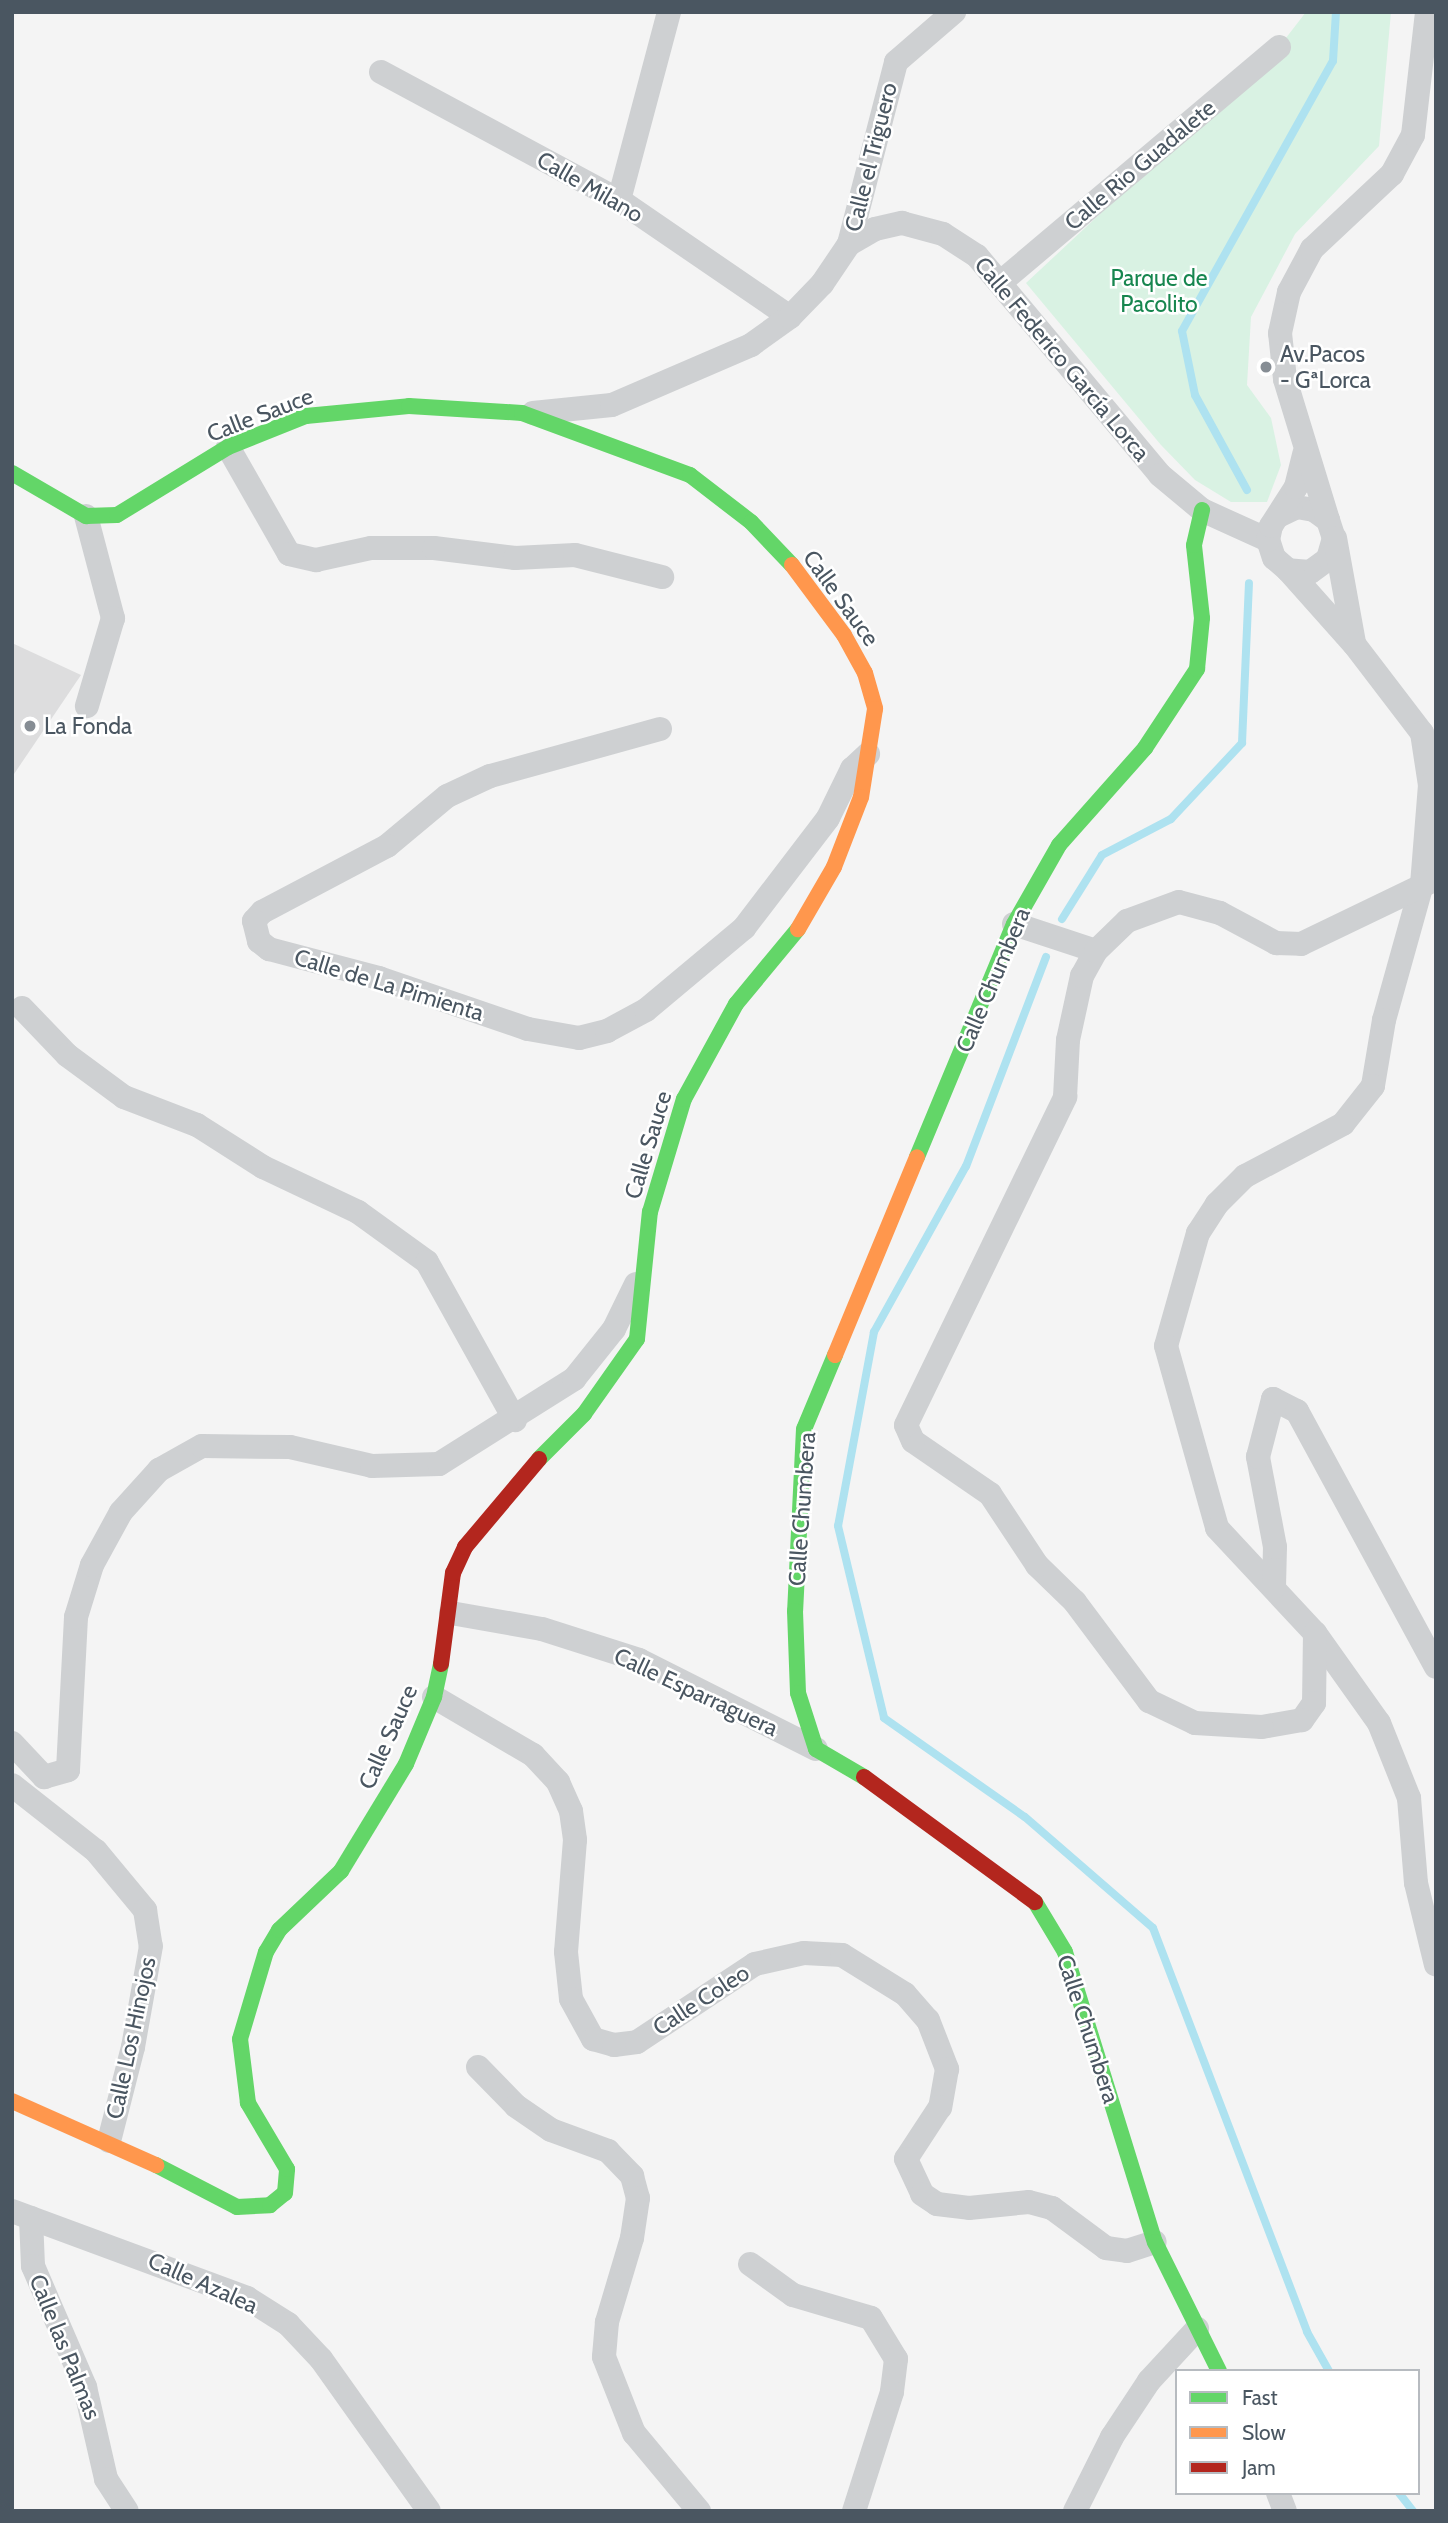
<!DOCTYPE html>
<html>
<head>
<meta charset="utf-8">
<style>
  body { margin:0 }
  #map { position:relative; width:1448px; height:2523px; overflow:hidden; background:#f4f4f4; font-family:Cabin,sans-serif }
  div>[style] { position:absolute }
  .green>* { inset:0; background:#d9f2e3 }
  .stream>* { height:8px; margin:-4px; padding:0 4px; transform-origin:4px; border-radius:4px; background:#aee2f0 }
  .building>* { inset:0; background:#ddddde }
  .street>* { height:24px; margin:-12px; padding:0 12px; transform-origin:12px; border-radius:12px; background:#ced0d2 }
  .fast>* { height:16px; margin:-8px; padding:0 8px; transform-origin:8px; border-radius:8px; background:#63d668 }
  .slow>* { height:16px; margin:-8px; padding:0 8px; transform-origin:8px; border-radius:8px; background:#ff974d }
  .jam>* { height:16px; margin:-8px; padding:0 8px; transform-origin:8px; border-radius:8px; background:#b3261e }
  .dots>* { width:19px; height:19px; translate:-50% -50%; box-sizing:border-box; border:4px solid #fff; border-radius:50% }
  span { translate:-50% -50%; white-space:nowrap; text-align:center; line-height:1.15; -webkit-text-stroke:5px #fff; paint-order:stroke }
  .street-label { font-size:23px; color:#4a5661 }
  .park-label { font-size:23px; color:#17864f }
  .poi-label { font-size:23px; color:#4a5661 }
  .left { translate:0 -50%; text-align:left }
  .frame { position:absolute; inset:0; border:14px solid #4a5661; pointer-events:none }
  .legend { position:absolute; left:1175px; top:2369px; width:245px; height:126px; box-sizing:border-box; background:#fff; border:2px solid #b7bbc0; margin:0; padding:9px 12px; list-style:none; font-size:21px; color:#4a5661 }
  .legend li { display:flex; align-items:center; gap:14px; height:35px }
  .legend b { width:35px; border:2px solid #b7bbc0 }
</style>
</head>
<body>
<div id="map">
  <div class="green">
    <div style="clip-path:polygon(1306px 12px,1391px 12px,1379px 146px,1295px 234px,1251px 317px,1247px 385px,1271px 418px,1281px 465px,1267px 502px,1231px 502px,1195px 480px,1161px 445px,1026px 283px,1279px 47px)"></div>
  </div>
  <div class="stream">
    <div style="left:1247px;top:490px;width:108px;rotate:-118.7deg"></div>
    <div style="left:1195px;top:395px;width:65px;rotate:-101.5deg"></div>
    <div style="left:1182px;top:331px;width:309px;rotate:-60.8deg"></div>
    <div style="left:1333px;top:61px;width:49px;rotate:-86.5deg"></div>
    <div style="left:1062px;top:919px;width:75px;rotate:-58deg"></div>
    <div style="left:1102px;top:855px;width:78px;rotate:-27.6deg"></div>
    <div style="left:1171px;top:819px;width:104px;rotate:-46.9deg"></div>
    <div style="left:1242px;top:743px;width:160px;rotate:-87.5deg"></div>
    <div style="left:1046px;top:957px;width:224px;rotate:110.9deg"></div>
    <div style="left:966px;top:1166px;width:190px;rotate:119deg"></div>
    <div style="left:874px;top:1332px;width:197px;rotate:100.5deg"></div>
    <div style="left:838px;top:1526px;width:197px;rotate:76.5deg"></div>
    <div style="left:884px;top:1718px;width:172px;rotate:35.1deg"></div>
    <div style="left:1025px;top:1817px;width:169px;rotate:40.9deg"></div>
    <div style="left:1153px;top:1928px;width:432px;rotate:69.1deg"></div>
    <div style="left:1307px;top:2332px;width:45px;rotate:60.6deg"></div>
    <div style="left:1399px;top:2493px;width:23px;rotate:52deg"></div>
  </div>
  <div class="building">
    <div style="clip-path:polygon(12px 643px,81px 675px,12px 777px)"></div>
  </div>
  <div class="street">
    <div style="left:381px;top:72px;width:270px;rotate:28.3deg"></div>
    <div style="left:619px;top:200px;width:207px;rotate:34.4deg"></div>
    <div style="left:619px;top:200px;width:195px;rotate:-75.1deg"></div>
    <div style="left:849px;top:244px;width:188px;rotate:-75.5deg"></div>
    <div style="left:896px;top:62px;width:77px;rotate:-40.8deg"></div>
    <div style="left:1001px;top:282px;width:364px;rotate:-40.2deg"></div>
    <div style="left:533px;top:413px;width:79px;rotate:-5.8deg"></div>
    <div style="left:612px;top:405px;width:151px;rotate:-23.3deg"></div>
    <div style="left:751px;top:345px;width:48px;rotate:-35.7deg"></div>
    <div style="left:790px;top:317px;width:46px;rotate:-45.9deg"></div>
    <div style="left:822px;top:284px;width:48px;rotate:-56deg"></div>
    <div style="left:849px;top:244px;width:30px;rotate:-30deg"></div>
    <div style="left:875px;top:229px;width:28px;rotate:-13deg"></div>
    <div style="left:902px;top:223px;width:42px;rotate:15deg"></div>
    <div style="left:943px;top:234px;width:40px;rotate:32.9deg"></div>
    <div style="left:977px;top:256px;width:285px;rotate:50.1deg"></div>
    <div style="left:1160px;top:475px;width:55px;rotate:39.8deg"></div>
    <div style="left:1202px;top:510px;width:72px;rotate:24.4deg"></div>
    <div style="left:228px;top:447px;width:123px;rotate:60.3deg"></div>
    <div style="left:289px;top:554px;width:28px;rotate:13deg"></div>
    <div style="left:316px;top:560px;width:56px;rotate:-12.3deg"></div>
    <div style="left:371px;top:548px;width:63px"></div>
    <div style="left:434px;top:548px;width:82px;rotate:7deg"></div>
    <div style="left:515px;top:558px;width:60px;rotate:-2.9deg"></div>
    <div style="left:575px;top:555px;width:90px;rotate:14.2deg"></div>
    <div style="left:1280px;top:515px;width:19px;rotate:-25deg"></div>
    <div style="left:1297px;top:507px;width:17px;rotate:10deg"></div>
    <div style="left:1314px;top:510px;width:17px;rotate:36deg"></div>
    <div style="left:1328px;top:520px;width:19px;rotate:72deg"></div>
    <div style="left:1334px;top:538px;width:22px;rotate:106deg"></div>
    <div style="left:1328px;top:559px;width:22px;rotate:144deg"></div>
    <div style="left:1310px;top:572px;width:22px;rotate:-175deg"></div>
    <div style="left:1288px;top:570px;width:18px;rotate:-139deg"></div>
    <div style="left:1274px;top:558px;width:19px;rotate:-108deg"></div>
    <div style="left:1268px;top:540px;width:14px;rotate:-78deg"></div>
    <div style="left:1271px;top:526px;width:46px;rotate:-57.3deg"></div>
    <div style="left:1296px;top:487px;width:34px;rotate:-76deg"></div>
    <div style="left:86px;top:516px;width:106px;rotate:75.2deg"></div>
    <div style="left:113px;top:618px;width:92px;rotate:106.5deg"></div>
    <div style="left:1328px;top:520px;width:147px;rotate:-107deg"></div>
    <div style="left:1285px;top:379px;width:46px;rotate:-96.2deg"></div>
    <div style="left:1280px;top:333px;width:42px;rotate:-77.6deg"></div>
    <div style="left:1289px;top:292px;width:49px;rotate:-61.9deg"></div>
    <div style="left:1312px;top:249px;width:110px;rotate:-43.2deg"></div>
    <div style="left:1392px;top:174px;width:44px;rotate:-61.7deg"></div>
    <div style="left:1413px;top:135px;width:124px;rotate:-83.5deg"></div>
    <div style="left:1335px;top:538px;width:107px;rotate:79.7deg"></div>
    <div style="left:1288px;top:570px;width:99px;rotate:48.3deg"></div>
    <div style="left:1354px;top:644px;width:112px;rotate:52.6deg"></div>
    <div style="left:1422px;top:733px;width:53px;rotate:81.3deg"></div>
    <div style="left:1430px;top:785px;width:99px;rotate:94.6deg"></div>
    <div style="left:1422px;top:884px;width:141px;rotate:105.6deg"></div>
    <div style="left:1384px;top:1020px;width:67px;rotate:99.5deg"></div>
    <div style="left:1373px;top:1086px;width:48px;rotate:128.3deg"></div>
    <div style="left:1343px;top:1124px;width:111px;rotate:152deg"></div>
    <div style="left:1245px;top:1176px;width:40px;rotate:135deg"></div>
    <div style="left:1217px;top:1204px;width:35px;rotate:123deg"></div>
    <div style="left:1198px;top:1233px;width:117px;rotate:105.8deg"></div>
    <div style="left:1166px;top:1346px;width:189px;rotate:74.3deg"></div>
    <div style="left:1217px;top:1528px;width:144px;rotate:47deg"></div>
    <div style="left:1315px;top:1633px;width:110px;rotate:54.6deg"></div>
    <div style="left:1379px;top:1723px;width:81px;rotate:68.2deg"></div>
    <div style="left:1409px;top:1798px;width:85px;rotate:85.3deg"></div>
    <div style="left:1416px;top:1883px;width:84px;rotate:76.3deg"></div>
    <div style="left:660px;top:729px;width:176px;rotate:164.5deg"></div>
    <div style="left:490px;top:776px;width:47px;rotate:155.1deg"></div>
    <div style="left:447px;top:796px;width:78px;rotate:140.2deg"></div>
    <div style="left:387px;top:846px;width:141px;rotate:152.2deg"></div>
    <div style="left:262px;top:912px;width:12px;rotate:132deg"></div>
    <div style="left:254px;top:921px;width:21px;rotate:76deg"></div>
    <div style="left:259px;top:941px;width:13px;rotate:39deg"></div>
    <div style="left:269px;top:949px;width:114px;rotate:14.8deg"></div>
    <div style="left:379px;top:978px;width:157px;rotate:18.9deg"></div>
    <div style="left:528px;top:1029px;width:52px;rotate:10deg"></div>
    <div style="left:579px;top:1038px;width:29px;rotate:-14deg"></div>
    <div style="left:607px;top:1031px;width:44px;rotate:-28.3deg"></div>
    <div style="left:646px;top:1010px;width:128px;rotate:-39.9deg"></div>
    <div style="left:744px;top:928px;width:138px;rotate:-52.6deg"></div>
    <div style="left:828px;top:818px;width:55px;rotate:-63.9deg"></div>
    <div style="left:852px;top:769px;width:22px;rotate:-43deg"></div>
    <div style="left:1014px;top:924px;width:86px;rotate:18.2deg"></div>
    <div style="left:22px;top:1008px;width:65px;rotate:46.2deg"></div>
    <div style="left:67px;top:1055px;width:71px;rotate:36.4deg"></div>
    <div style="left:124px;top:1097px;width:78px;rotate:21deg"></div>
    <div style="left:197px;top:1125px;width:78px;rotate:32.5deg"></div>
    <div style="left:263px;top:1167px;width:105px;rotate:25.3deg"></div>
    <div style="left:358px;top:1212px;width:85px;rotate:35.9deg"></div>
    <div style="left:427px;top:1262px;width:181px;rotate:60.9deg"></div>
    <div style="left:1274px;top:1587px;width:40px;rotate:-88.6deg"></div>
    <div style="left:1275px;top:1547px;width:92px;rotate:-100.7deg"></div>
    <div style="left:1258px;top:1457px;width:60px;rotate:-75.5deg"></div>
    <div style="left:1273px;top:1399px;width:27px;rotate:27deg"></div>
    <div style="left:1297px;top:1411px;width:291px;rotate:61.5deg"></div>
    <div style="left:451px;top:1613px;width:92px;rotate:10deg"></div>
    <div style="left:542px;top:1629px;width:102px;rotate:17.7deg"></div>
    <div style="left:639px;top:1660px;width:198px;rotate:26.7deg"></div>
    <div style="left:1315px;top:1633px;width:70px;rotate:90.8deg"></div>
    <div style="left:1314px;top:1703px;width:21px;rotate:125deg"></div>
    <div style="left:1302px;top:1720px;width:41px;rotate:170.1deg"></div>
    <div style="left:1262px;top:1727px;width:67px;rotate:-176.6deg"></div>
    <div style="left:1195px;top:1723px;width:51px;rotate:-154.4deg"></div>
    <div style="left:1149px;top:1701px;width:124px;rotate:-126.8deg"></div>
    <div style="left:1075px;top:1602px;width:53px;rotate:-135.8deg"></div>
    <div style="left:1037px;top:1565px;width:85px;rotate:-123.5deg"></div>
    <div style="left:990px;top:1494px;width:93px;rotate:-145.5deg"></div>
    <div style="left:913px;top:1441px;width:17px;rotate:-114deg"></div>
    <div style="left:906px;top:1425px;width:365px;rotate:-64.1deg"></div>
    <div style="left:1065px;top:1097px;width:57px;rotate:-87deg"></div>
    <div style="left:1068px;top:1040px;width:66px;rotate:-77.7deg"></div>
    <div style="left:1082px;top:976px;width:29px;rotate:-61deg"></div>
    <div style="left:1096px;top:951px;width:43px;rotate:-44.1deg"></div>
    <div style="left:1127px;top:921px;width:55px;rotate:-20.1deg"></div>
    <div style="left:1179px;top:902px;width:42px;rotate:15deg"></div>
    <div style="left:1220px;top:913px;width:64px;rotate:28.2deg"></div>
    <div style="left:1276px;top:943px;width:25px;rotate:2deg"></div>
    <div style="left:1301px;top:944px;width:145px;rotate:-25.7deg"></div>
    <div style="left:434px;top:1697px;width:115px;rotate:30.4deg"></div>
    <div style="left:533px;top:1755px;width:37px;rotate:47deg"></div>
    <div style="left:558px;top:1782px;width:32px;rotate:66deg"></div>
    <div style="left:571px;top:1811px;width:29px;rotate:82deg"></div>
    <div style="left:575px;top:1840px;width:112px;rotate:94.6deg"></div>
    <div style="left:566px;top:1952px;width:47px;rotate:83.9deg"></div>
    <div style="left:571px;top:1999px;width:46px;rotate:61.2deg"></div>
    <div style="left:593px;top:2039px;width:22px;rotate:16deg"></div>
    <div style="left:614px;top:2045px;width:23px;rotate:-7deg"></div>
    <div style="left:637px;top:2042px;width:141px;rotate:-33.5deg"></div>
    <div style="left:755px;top:1964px;width:50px;rotate:-12.7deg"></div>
    <div style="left:804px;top:1953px;width:38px;rotate:3deg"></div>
    <div style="left:842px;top:1955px;width:74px;rotate:31.8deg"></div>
    <div style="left:905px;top:1994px;width:35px;rotate:49deg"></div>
    <div style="left:928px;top:2020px;width:53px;rotate:68.8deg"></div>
    <div style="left:947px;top:2069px;width:39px;rotate:100deg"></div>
    <div style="left:940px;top:2107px;width:62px;rotate:123.2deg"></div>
    <div style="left:906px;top:2159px;width:38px;rotate:65deg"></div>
    <div style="left:922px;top:2194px;width:18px;rotate:34deg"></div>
    <div style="left:937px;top:2204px;width:32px;rotate:7deg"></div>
    <div style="left:969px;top:2208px;width:60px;rotate:-5.7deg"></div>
    <div style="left:1029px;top:2202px;width:24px;rotate:15deg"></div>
    <div style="left:1052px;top:2208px;width:67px;rotate:36.5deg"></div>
    <div style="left:1106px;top:2248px;width:21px;rotate:8deg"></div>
    <div style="left:1127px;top:2251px;width:29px;rotate:-18deg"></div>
    <div style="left:12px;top:1743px;width:47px;rotate:46.7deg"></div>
    <div style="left:44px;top:1777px;width:25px;rotate:-16deg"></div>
    <div style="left:68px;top:1770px;width:153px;rotate:-87deg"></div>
    <div style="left:76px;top:1617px;width:54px;rotate:-72.9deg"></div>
    <div style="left:92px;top:1565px;width:60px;rotate:-61.3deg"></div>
    <div style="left:121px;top:1512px;width:57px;rotate:-47.9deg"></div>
    <div style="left:159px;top:1470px;width:49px;rotate:-29.2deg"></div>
    <div style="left:202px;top:1446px;width:88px;rotate:0.7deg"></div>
    <div style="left:290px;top:1447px;width:84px;rotate:13deg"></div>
    <div style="left:372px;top:1466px;width:67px;rotate:-1.7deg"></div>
    <div style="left:439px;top:1464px;width:160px;rotate:-32.2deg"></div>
    <div style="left:574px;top:1379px;width:64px;rotate:-51.3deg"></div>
    <div style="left:614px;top:1329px;width:50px;rotate:-63.9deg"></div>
    <div style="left:12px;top:1785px;width:107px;rotate:38.2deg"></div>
    <div style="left:96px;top:1851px;width:77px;rotate:50.3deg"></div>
    <div style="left:145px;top:1910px;width:36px;rotate:81deg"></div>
    <div style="left:151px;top:1946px;width:103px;rotate:100.1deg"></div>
    <div style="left:133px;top:2047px;width:97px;rotate:104.3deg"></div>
    <div style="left:478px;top:2067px;width:54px;rotate:45.7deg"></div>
    <div style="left:516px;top:2106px;width:42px;rotate:34.4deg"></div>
    <div style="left:551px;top:2130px;width:61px;rotate:20.2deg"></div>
    <div style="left:608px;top:2151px;width:35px;rotate:46deg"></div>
    <div style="left:632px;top:2176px;width:23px;rotate:75deg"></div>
    <div style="left:638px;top:2198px;width:40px;rotate:98.5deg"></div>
    <div style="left:632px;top:2238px;width:88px;rotate:106.6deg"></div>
    <div style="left:607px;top:2322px;width:35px;rotate:95deg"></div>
    <div style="left:604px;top:2357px;width:82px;rotate:68.5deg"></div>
    <div style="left:634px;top:2433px;width:102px;rotate:50.2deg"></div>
    <div style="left:12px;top:2211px;width:251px;rotate:20.3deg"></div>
    <div style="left:247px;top:2298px;width:49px;rotate:32.4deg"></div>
    <div style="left:288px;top:2324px;width:48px;rotate:46.7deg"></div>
    <div style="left:321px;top:2359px;width:186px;rotate:54.6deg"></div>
    <div style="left:31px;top:2218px;width:48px;rotate:87.6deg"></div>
    <div style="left:33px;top:2266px;width:132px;rotate:66.7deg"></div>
    <div style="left:85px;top:2387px;width:94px;rotate:77.1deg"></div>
    <div style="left:106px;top:2479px;width:38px;rotate:57deg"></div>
    <div style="left:750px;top:2264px;width:53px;rotate:35.8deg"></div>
    <div style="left:793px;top:2295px;width:81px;rotate:16.4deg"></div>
    <div style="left:871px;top:2318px;width:48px;rotate:58.6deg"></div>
    <div style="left:896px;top:2359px;width:33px;rotate:97deg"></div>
    <div style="left:892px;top:2392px;width:125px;rotate:107.7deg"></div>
    <div style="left:1278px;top:2493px;width:19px;rotate:69deg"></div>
    <div style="left:1075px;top:2511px;width:83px;rotate:-63.4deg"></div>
    <div style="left:1112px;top:2437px;width:67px;rotate:-56.5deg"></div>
    <div style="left:1149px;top:2381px;width:71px;rotate:-47.3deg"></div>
  </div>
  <div class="fast">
    <div style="left:12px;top:473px;width:86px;rotate:30.2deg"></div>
    <div style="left:86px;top:516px;width:31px;rotate:-2deg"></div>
    <div style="left:117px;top:515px;width:130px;rotate:-31.5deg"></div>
    <div style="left:228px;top:447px;width:84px;rotate:-21.7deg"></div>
    <div style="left:306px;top:416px;width:103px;rotate:-5.5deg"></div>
    <div style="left:409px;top:406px;width:113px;rotate:3.5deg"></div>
    <div style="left:522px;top:413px;width:179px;rotate:20.3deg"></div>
    <div style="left:690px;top:475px;width:77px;rotate:37.6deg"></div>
    <div style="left:751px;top:522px;width:59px;rotate:46.4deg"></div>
    <div style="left:917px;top:1157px;width:252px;rotate:-67.4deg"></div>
    <div style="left:1014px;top:924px;width:91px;rotate:-60.3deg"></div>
    <div style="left:1059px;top:845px;width:130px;rotate:-48.4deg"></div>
    <div style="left:1145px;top:748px;width:95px;rotate:-56.6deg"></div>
    <div style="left:1197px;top:669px;width:51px;rotate:-84.4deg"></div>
    <div style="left:1202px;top:618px;width:73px;rotate:-96.3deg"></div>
    <div style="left:1194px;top:545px;width:36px;rotate:-77deg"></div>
    <div style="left:835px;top:1355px;width:80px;rotate:112.7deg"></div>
    <div style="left:804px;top:1429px;width:182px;rotate:92.8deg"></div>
    <div style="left:795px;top:1611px;width:82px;rotate:87.9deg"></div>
    <div style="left:798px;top:1693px;width:59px;rotate:72.2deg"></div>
    <div style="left:816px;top:1749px;width:56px;rotate:30.3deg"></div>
    <div style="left:539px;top:1459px;width:64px;rotate:-45deg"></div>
    <div style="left:584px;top:1414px;width:92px;rotate:-54.8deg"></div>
    <div style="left:637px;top:1339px;width:128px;rotate:-84.2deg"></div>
    <div style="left:650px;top:1212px;width:118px;rotate:-73.3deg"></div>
    <div style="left:684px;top:1099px;width:108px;rotate:-61.3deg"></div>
    <div style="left:736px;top:1004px;width:97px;rotate:-50.4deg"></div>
    <div style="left:1035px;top:1902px;width:58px;rotate:59deg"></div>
    <div style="left:1065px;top:1952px;width:304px;rotate:72.8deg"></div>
    <div style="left:1155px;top:2242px;width:144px;rotate:63.6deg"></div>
    <div style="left:156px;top:2165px;width:91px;rotate:27.4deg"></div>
    <div style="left:237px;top:2207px;width:33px;rotate:-3deg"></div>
    <div style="left:270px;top:2205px;width:19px;rotate:-39deg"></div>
    <div style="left:285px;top:2193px;width:24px;rotate:-85deg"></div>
    <div style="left:287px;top:2169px;width:77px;rotate:-120.6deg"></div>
    <div style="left:248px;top:2103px;width:64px;rotate:-97.1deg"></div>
    <div style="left:240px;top:2039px;width:91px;rotate:-73.4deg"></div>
    <div style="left:266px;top:1952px;width:26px;rotate:-59deg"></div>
    <div style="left:279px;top:1930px;width:86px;rotate:-43.6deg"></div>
    <div style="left:341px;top:1871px;width:125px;rotate:-58.7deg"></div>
    <div style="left:406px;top:1764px;width:73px;rotate:-67.3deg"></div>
    <div style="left:434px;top:1697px;width:34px;rotate:-78deg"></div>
  </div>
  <div class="slow">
    <div style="left:792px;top:565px;width:87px;rotate:53.4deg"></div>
    <div style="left:844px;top:635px;width:43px;rotate:61.1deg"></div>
    <div style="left:865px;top:673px;width:37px;rotate:74deg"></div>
    <div style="left:875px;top:709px;width:89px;rotate:99deg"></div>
    <div style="left:861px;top:797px;width:75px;rotate:111.1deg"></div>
    <div style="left:834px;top:867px;width:72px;rotate:120.1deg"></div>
    <div style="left:835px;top:1355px;width:214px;rotate:-67.5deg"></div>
    <div style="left:12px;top:2101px;width:158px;rotate:24deg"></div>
  </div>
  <div class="jam">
    <div style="left:441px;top:1664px;width:92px;rotate:-82.5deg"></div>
    <div style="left:453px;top:1573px;width:29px;rotate:-65deg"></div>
    <div style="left:465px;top:1547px;width:115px;rotate:-49.9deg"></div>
    <div style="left:864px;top:1777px;width:212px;rotate:36.2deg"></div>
  </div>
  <div class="dots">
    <div style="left:1266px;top:367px;background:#868d94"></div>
    <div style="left:30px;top:726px;background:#868d94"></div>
  </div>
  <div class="street-label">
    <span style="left:871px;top:157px;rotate:-76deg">Calle el Triguero</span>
    <span style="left:1140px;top:165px;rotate:-40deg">Calle Rio Guadalete</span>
    <span style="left:590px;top:187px;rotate:30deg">Calle Milano</span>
    <span style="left:1062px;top:359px;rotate:50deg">Calle Federico García Lorca</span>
    <span style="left:260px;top:415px;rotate:-21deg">Calle Sauce</span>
    <span style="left:841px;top:598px;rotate:54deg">Calle Sauce</span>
    <span style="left:993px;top:980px;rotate:-67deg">Calle Chumbera</span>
    <span style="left:389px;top:985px;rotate:17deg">Calle de La Pimienta</span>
    <span style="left:648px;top:1145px;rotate:-73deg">Calle Sauce</span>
    <span style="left:802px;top:1509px;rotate:-86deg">Calle Chumbera</span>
    <span style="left:696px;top:1692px;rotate:25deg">Calle Esparraguera</span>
    <span style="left:388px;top:1737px;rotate:-66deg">Calle Sauce</span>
    <span style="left:701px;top:2000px;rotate:-33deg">Calle Coleo</span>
    <span style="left:1088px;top:2029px;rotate:72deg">Calle Chumbera</span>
    <span style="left:131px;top:2038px;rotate:-78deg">Calle Los Hinojos</span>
    <span style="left:203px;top:2283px;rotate:24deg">Calle Azalea</span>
    <span style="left:65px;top:2347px;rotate:68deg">Calle las Palmas</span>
  </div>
  <div class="park-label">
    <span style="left:1159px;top:291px">Parque de<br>Pacolito</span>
  </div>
  <div class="poi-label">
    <span class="left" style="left:1280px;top:367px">Av.Pacos<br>- GªLorca</span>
    <span class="left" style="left:44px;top:726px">La Fonda</span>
  </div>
  <div class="frame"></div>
  <ul class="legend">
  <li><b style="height:9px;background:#63d668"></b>Fast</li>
  <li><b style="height:9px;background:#ff974d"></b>Slow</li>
  <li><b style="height:9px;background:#b3261e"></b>Jam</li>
  </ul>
</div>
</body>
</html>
